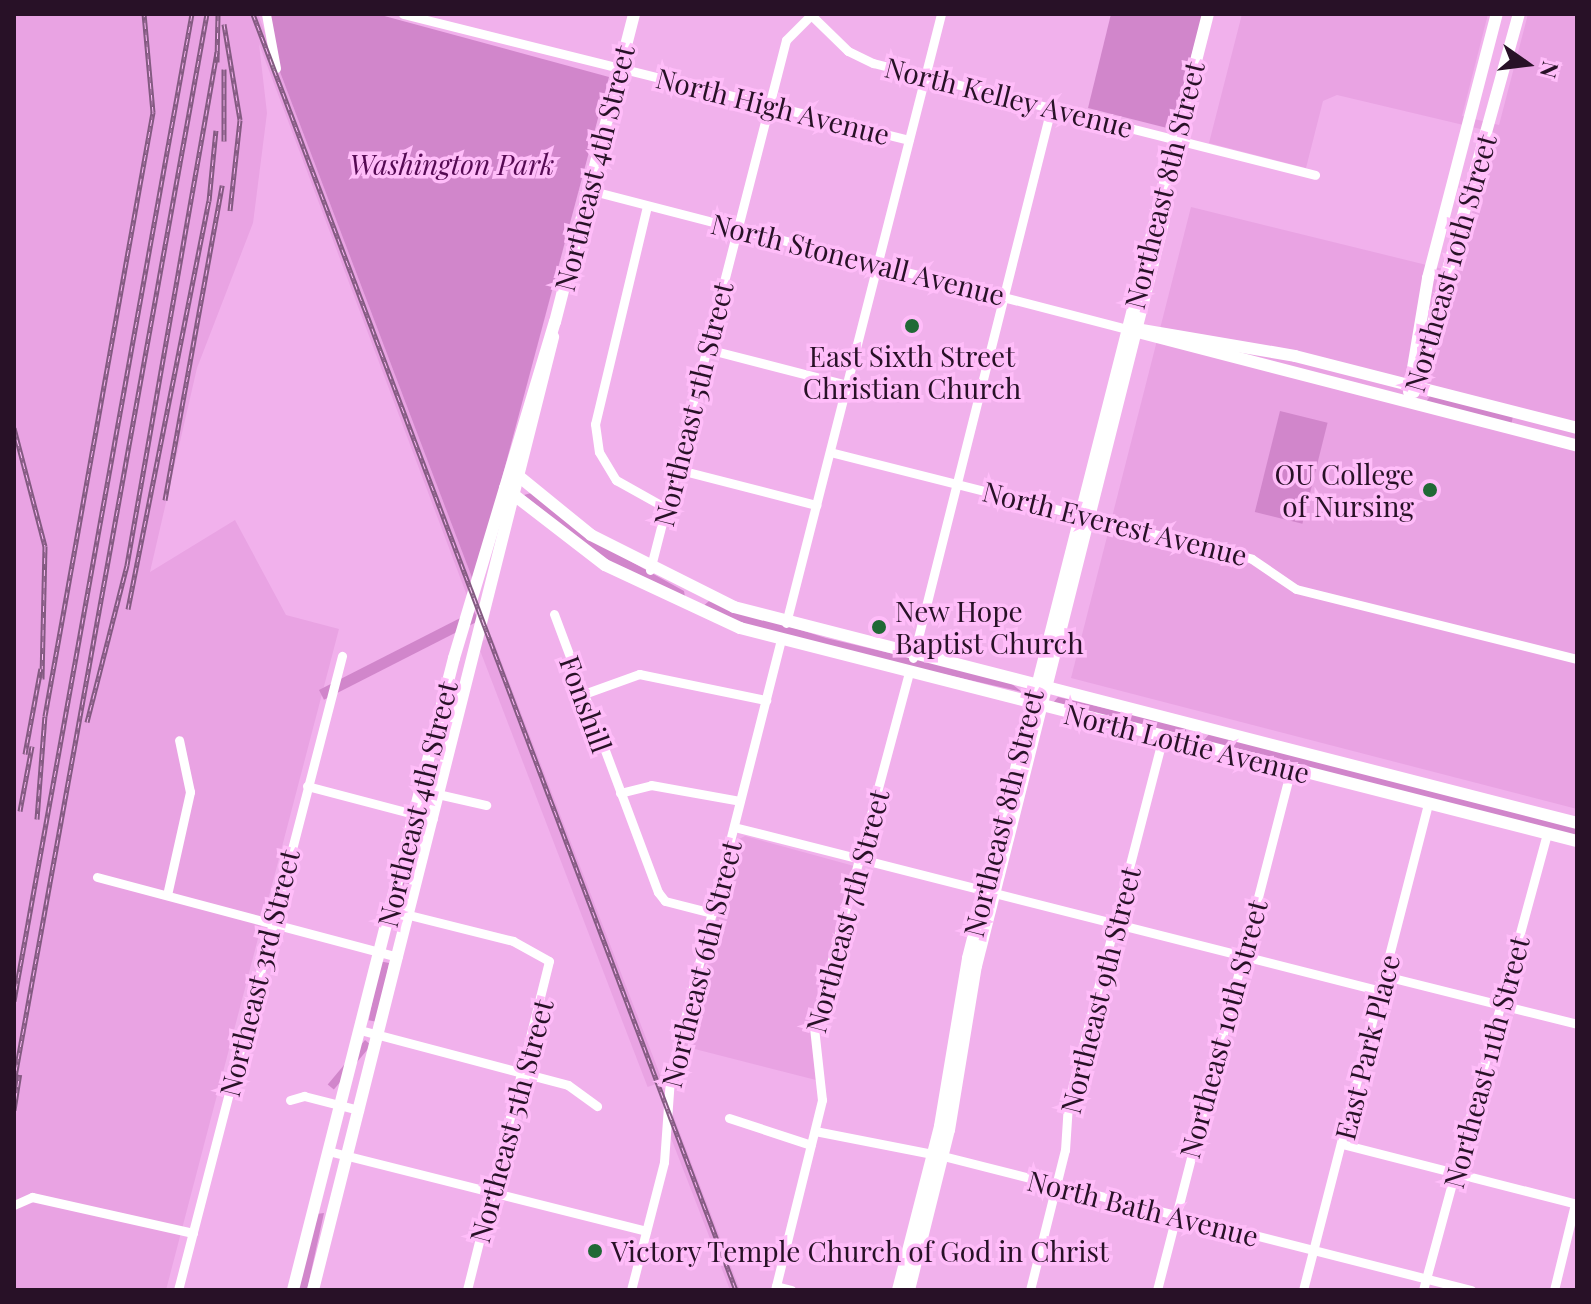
<!DOCTYPE html>
<html>
<head>
<meta charset="utf-8">
<style>
  body { margin:0 }
  #map { position:relative; width:1591px; height:1304px; overflow:hidden; background:#f1b1ec; font-family:"Playfair Display",serif }
  div>[style] { position:absolute }
  .built>* { inset:0; background:#e9a3e3; transform-origin:0 0 }
  .green>* { inset:0; background:#d186cb; transform-origin:0 0 }
  .street>* { height:9px; margin:-4.5px; padding:0 4.5px; transform-origin:4.5px; border-radius:4.5px; background:#fff }
  .secondary>* { height:12px; margin:-6px; padding:0 6px; transform-origin:6px; border-radius:6px; background:#fff }
  .rail>* { height:5px; margin-top:-2.5px; transform-origin:0; background:repeating-linear-gradient(90deg,#ffbdf9 0 6px,#835a81 0 12px); box-sizing:border-box; border-block:2px solid #835a81 }
  .dots>* { width:22px; height:22px; translate:-50% -50%; box-sizing:border-box; border:4px solid #ffbdf9; border-radius:50% }
  span { translate:-50% -50%; white-space:nowrap; text-align:center; line-height:1.15; -webkit-text-stroke:7px #ffbdf9; paint-order:stroke }
  .street-label { font-size:28px; color:#281127 }
  .park-label { font-size:28px; color:#550a53; font-style:italic }
  .poi-label { font-size:28px; color:#281127 }
  .right { translate:-100% -50%; text-align:right }
  .left { translate:0 -50%; text-align:left }
  .frame { position:absolute; inset:0; border:16px solid #281127; pointer-events:none }
  .north { position:absolute; left:1487px; top:24px; width:80px; height:80px; -webkit-text-stroke:6px #ffbdf9; paint-order:stroke; rotate:104deg; font-size:22px; font-weight:700; line-height:32px; text-align:center; color:#281127 }
  .north::after { content:''; display:block; margin:auto; width:28px; height:36px; background:#281127; clip-path:polygon(50% 0,100% 100%,50% 72%,0 100%) }
</style>
</head>
<body>
<div id="map">
  <div class="built">
    <div style="clip-path:polygon(14px 14px,258px 14px,474px 583px,469px 601px,259px 44px,267px 113px,253px 223px,197px 368px,150px 572px,235px 520px,286px 615px,339px 629px,166px 1290px,14px 1290px)"></div>
    <div style="clip-path:polygon(1242px 14px,1488px 14px,1462px 116px,1499px 125px,1528px 14px,1577px 14px,1577px 809px,1071px 678px,1191px 207px,1455px 272px,1483px 175px,1493px 132px,1337px 95px,1323px 101px,1306px 168px,1209px 143px)"></div>
    <div style="left:492px;top:637px;width:476px;height:16px;rotate:69deg"></div>
    <div style="clip-path:polygon(745px 836px,854px 866px,811px 1028px,816px 1080px,683px 1046px,737px 840px)"></div>
    <div style="clip-path:polygon(672px 1112px,740px 1290px,730px 1290px,671px 1138px)"></div>
  </div>
  <div class="green">
    <div style="clip-path:polygon(269px 14px,377px 14px,609px 77px,474px 583px,280px 72px)"></div>
    <div style="clip-path:polygon(1111px 14px,1203px 14px,1171px 129px,1088px 108px)"></div>
    <div style="clip-path:polygon(1430px 396px,1513px 416px,1511px 426px,1426px 402px)"></div>
    <div style="left:1280px;top:411px;width:49px;height:104px;rotate:14deg"></div>
    <div style="clip-path:polygon(531px 493px,585px 536px,684px 591px,686px 603px,612px 567px,524px 495px)"></div>
    <div style="clip-path:polygon(709px 601px,826px 638px,1008px 681px,1022px 692px,788px 639px,701px 608px)"></div>
    <div style="left:474px;top:611px;width:11px;height:174px;rotate:63deg"></div>
    <div style="clip-path:polygon(1058px 697px,1185px 727px,1188px 737px,1052px 704px)"></div>
    <div style="clip-path:polygon(1211px 732px,1577px 825px,1577px 838px,1203px 741px)"></div>
    <div style="clip-path:polygon(420px 824px,407px 903px,397px 902px,415px 826px)"></div>
    <div style="left:389px;top:963px;width:60px;height:9px;rotate:101deg"></div>
    <div style="left:365px;top:1040px;width:8px;height:58px;rotate:40deg"></div>
    <div style="clip-path:polygon(324px 1213px,307px 1290px,297px 1290px,316px 1214px)"></div>
  </div>
  <div class="street">
    <div style="left:266px;top:14px;width:55px;rotate:79.5deg"></div>
    <div style="left:403px;top:14px;width:521px;rotate:13.98deg"></div>
    <div style="left:810px;top:14px;width:53px;rotate:44.2deg"></div>
    <div style="left:848px;top:51px;width:28px;rotate:26deg"></div>
    <div style="left:873px;top:63px;width:456px;rotate:14.2deg"></div>
    <div style="left:589px;top:190px;width:556px;rotate:14.49deg"></div>
    <div style="left:647px;top:206px;width:224px;rotate:103.4deg"></div>
    <div style="left:595px;top:424px;width:28px;rotate:82deg"></div>
    <div style="left:599px;top:452px;width:33px;rotate:59deg"></div>
    <div style="left:616px;top:480px;width:57px;rotate:29.2deg"></div>
    <div style="left:707px;top:349px;width:145px;rotate:14.4deg"></div>
    <div style="left:830px;top:452px;width:435px;rotate:14.2deg"></div>
    <div style="left:1252px;top:559px;width:53px;rotate:34.3deg"></div>
    <div style="left:1296px;top:589px;width:290px;rotate:14deg"></div>
    <div style="left:676px;top:469px;width:145px;rotate:14.4deg"></div>
    <div style="left:650px;top:570px;width:547px;rotate:-75.61deg"></div>
    <div style="left:786px;top:40px;width:35px;rotate:-45deg"></div>
    <div style="left:554px;top:614px;width:297px;rotate:69.5deg"></div>
    <div style="left:658px;top:892px;width:11px;rotate:52deg"></div>
    <div style="left:665px;top:901px;width:49px;rotate:14.3deg"></div>
    <div style="left:786px;top:623px;width:628px;rotate:-75.72deg"></div>
    <div style="left:913px;top:658px;width:567px;rotate:-75.91deg"></div>
    <div style="left:581px;top:695px;width:62px;rotate:-19.9deg"></div>
    <div style="left:639px;top:674px;width:130px;rotate:11.6deg"></div>
    <div style="left:307px;top:786px;width:130px;rotate:14.7deg"></div>
    <div style="left:420px;top:790px;width:68px;rotate:12.8deg"></div>
    <div style="left:620px;top:793px;width:32px;rotate:-14deg"></div>
    <div style="left:651px;top:785px;width:90px;rotate:10.2deg"></div>
    <div style="left:734px;top:827px;width:667px;rotate:14.22deg"></div>
    <div style="left:97px;top:877px;width:311px;rotate:14.9deg"></div>
    <div style="left:167px;top:895px;width:106px;rotate:-77.4deg"></div>
    <div style="left:190px;top:792px;width:53px;rotate:-101.9deg"></div>
    <div style="left:389px;top:910px;width:128px;rotate:14deg"></div>
    <div style="left:513px;top:941px;width:41px;rotate:29.1deg"></div>
    <div style="left:549px;top:961px;width:339px;rotate:104deg"></div>
    <div style="left:1385px;top:976px;width:198px;rotate:14deg"></div>
    <div style="left:360px;top:1030px;width:215px;rotate:14.8deg"></div>
    <div style="left:568px;top:1085px;width:36px;rotate:36deg"></div>
    <div style="left:290px;top:1100px;width:15px;rotate:-16deg"></div>
    <div style="left:304px;top:1096px;width:57px;rotate:14.3deg"></div>
    <div style="left:729px;top:1118px;width:86px;rotate:18.2deg"></div>
    <div style="left:815px;top:1131px;width:130px;rotate:11.1deg"></div>
    <div style="left:943px;top:1156px;width:545px;rotate:14.24deg"></div>
    <div style="left:1342px;top:1144px;width:243px;rotate:14.3deg"></div>
    <div style="left:328px;top:1151px;width:328px;rotate:14.1deg"></div>
    <div style="left:14px;top:1205px;width:20px;rotate:-24deg"></div>
    <div style="left:32px;top:1197px;width:165px;rotate:12.6deg"></div>
    <div style="left:776px;top:1286px;width:16px;rotate:15deg"></div>
    <div style="left:178px;top:1290px;width:655px;rotate:-75.5deg"></div>
    <div style="left:631px;top:1290px;width:132px;rotate:-75.5deg"></div>
    <div style="left:664px;top:1162px;width:84px;rotate:-85.9deg"></div>
    <div style="left:670px;top:1078px;width:452px;rotate:-75.8deg"></div>
    <div style="left:775px;top:1290px;width:196px;rotate:-76.1deg"></div>
    <div style="left:822px;top:1100px;width:73px;rotate:-96.3deg"></div>
    <div style="left:814px;top:1027px;width:367px;rotate:-75deg"></div>
    <div style="left:1030px;top:1290px;width:144px;rotate:-76deg"></div>
    <div style="left:1065px;top:1150px;width:46px;rotate:-86.3deg"></div>
    <div style="left:1068px;top:1104px;width:380px;rotate:-75.5deg"></div>
    <div style="left:1157px;top:1290px;width:538px;rotate:-75.58deg"></div>
    <div style="left:1303px;top:1290px;width:502px;rotate:-75.58deg"></div>
    <div style="left:1423px;top:1290px;width:473px;rotate:-74.8deg"></div>
    <div style="left:1554px;top:1290px;width:89px;rotate:-76.3deg"></div>
  </div>
  <div class="secondary">
    <div style="left:1130px;top:328px;width:167px;rotate:9.6deg"></div>
    <div style="left:1295px;top:356px;width:291px;rotate:14.3deg"></div>
    <div style="left:1130px;top:330px;width:462px;rotate:14.5deg"></div>
    <div style="left:1409px;top:392px;width:116px;rotate:-80.5deg"></div>
    <div style="left:1428px;top:278px;width:273px;rotate:-75.4deg"></div>
    <div style="left:1414px;top:392px;width:392px;rotate:-74.5deg"></div>
    <div style="left:511px;top:470px;width:103px;rotate:39.1deg"></div>
    <div style="left:591px;top:535px;width:160px;rotate:26.7deg"></div>
    <div style="left:734px;top:607px;width:870px;rotate:14.37deg"></div>
    <div style="left:505px;top:488px;width:126px;rotate:37.6deg"></div>
    <div style="left:605px;top:565px;width:149px;rotate:25deg"></div>
    <div style="left:740px;top:628px;width:864px;rotate:14.28deg"></div>
    <div style="left:293px;top:1290px;width:652px;rotate:-75.71deg"></div>
    <div style="left:454px;top:658px;width:351px;rotate:-73.3deg"></div>
    <div style="left:555px;top:322px;width:318px;rotate:-75.6deg"></div>
    <div style="left:313px;top:1290px;width:983px;rotate:-75.86deg"></div>
    <div style="left:898px;top:1290px;width:169px;rotate:-75.6deg"></div>
    <div style="left:940px;top:1126px;width:170px;rotate:-80.5deg"></div>
    <div style="left:968px;top:958px;width:974px;rotate:-75.74deg"></div>
    <div style="left:909px;top:1290px;width:165px;rotate:-76deg"></div>
    <div style="left:949px;top:1130px;width:166px;rotate:-80.7deg"></div>
    <div style="left:976px;top:966px;width:770px;rotate:-75.87deg"></div>
  </div>
  <div class="rail">
    <div style="left:253px;top:14px;width:1364px;rotate:69.27deg"></div>
    <div style="left:224px;top:24px;width:97px;rotate:80.5deg"></div>
    <div style="left:240px;top:120px;width:91px;rotate:96.3deg"></div>
    <div style="left:217px;top:62px;width:48px;rotate:-88.8deg"></div>
    <div style="left:224px;top:141px;width:72px;rotate:-90deg"></div>
    <div style="left:14px;top:428px;width:122px;rotate:75.3deg"></div>
    <div style="left:45px;top:546px;width:133px;rotate:91.3deg"></div>
    <div style="left:165px;top:500px;width:320px;rotate:-79.7deg"></div>
    <div style="left:128px;top:609px;width:416px;rotate:-78.8deg"></div>
    <div style="left:209px;top:201px;width:71px;rotate:-84.4deg"></div>
    <div style="left:87px;top:722px;width:162px;rotate:-75.7deg"></div>
    <div style="left:127px;top:565px;width:521px;rotate:-80.05deg"></div>
    <div style="left:25px;top:754px;width:87px;rotate:-79.5deg"></div>
    <div style="left:20px;top:811px;width:66px;rotate:-79.5deg"></div>
    <div style="left:37px;top:819px;width:103px;rotate:-85.6deg"></div>
    <div style="left:45px;top:716px;width:614px;rotate:-79.86deg"></div>
    <div style="left:153px;top:112px;width:98px;rotate:-95.2deg"></div>
    <div style="left:14px;top:1001px;width:1003px;rotate:-79.78deg"></div>
    <div style="left:14px;top:1082px;width:1085px;rotate:-79.76deg"></div>
    <div style="left:14px;top:1110px;width:36px;rotate:-81deg"></div>
  </div>
  <div class="dots">
    <div style="left:912px;top:326px;background:#216936"></div>
    <div style="left:1430px;top:490px;background:#216936"></div>
    <div style="left:879px;top:627px;background:#216936"></div>
    <div style="left:595px;top:1251px;background:#216936"></div>
  </div>
  <div class="street-label">
    <span style="left:1009px;top:97px;rotate:14deg">North Kelley Avenue</span>
    <span style="left:773px;top:106px;rotate:14deg">North High Avenue</span>
    <span style="left:594px;top:168px;rotate:-76deg">Northeast 4th Street</span>
    <span style="left:1164px;top:185px;rotate:-76deg">Northeast 8th Street</span>
    <span style="left:858px;top:259px;rotate:14deg">North Stonewall Avenue</span>
    <span style="left:1450px;top:263px;rotate:-74deg">Northeast 10th Street</span>
    <span style="left:693px;top:404px;rotate:-76deg">Northeast 5th Street</span>
    <span style="left:1115px;top:523px;rotate:14deg">North Everest Avenue</span>
    <span style="left:586px;top:704px;rotate:70deg">Fonshill</span>
    <span style="left:1187px;top:743px;rotate:14deg">North Lottie Avenue</span>
    <span style="left:417px;top:804px;rotate:-76deg">Northeast 4th Street</span>
    <span style="left:1003px;top:813px;rotate:-76deg">Northeast 8th Street</span>
    <span style="left:847px;top:911px;rotate:-75deg">Northeast 7th Street</span>
    <span style="left:701px;top:964px;rotate:-76deg">Northeast 6th Street</span>
    <span style="left:259px;top:973px;rotate:-76deg">Northeast 3rd Street</span>
    <span style="left:1100px;top:990px;rotate:-76deg">Northeast 9th Street</span>
    <span style="left:1223px;top:1029px;rotate:-75deg">Northeast 10th Street</span>
    <span style="left:1367px;top:1047px;rotate:-76deg">East Park Place</span>
    <span style="left:1486px;top:1062px;rotate:-75deg">Northeast 11th Street</span>
    <span style="left:511px;top:1121px;rotate:-75deg">Northeast 5th Street</span>
    <span style="left:1143px;top:1208px;rotate:14deg">North Bath Avenue</span>
  </div>
  <div class="park-label">
    <span style="left:452px;top:164px">Washington Park</span>
  </div>
  <div class="poi-label">
    <span style="left:912px;top:372px">East Sixth Street<br>Christian Church</span>
    <span class="right" style="left:1414px;top:490px">OU College<br>of Nursing</span>
    <span class="left" style="left:895px;top:627px">New Hope<br>Baptist Church</span>
    <span class="left" style="left:611px;top:1251px">Victory Temple Church of God in Christ</span>
  </div>
  <div class="frame"></div>
  <div class="north">N</div>
</div>
</body>
</html>
